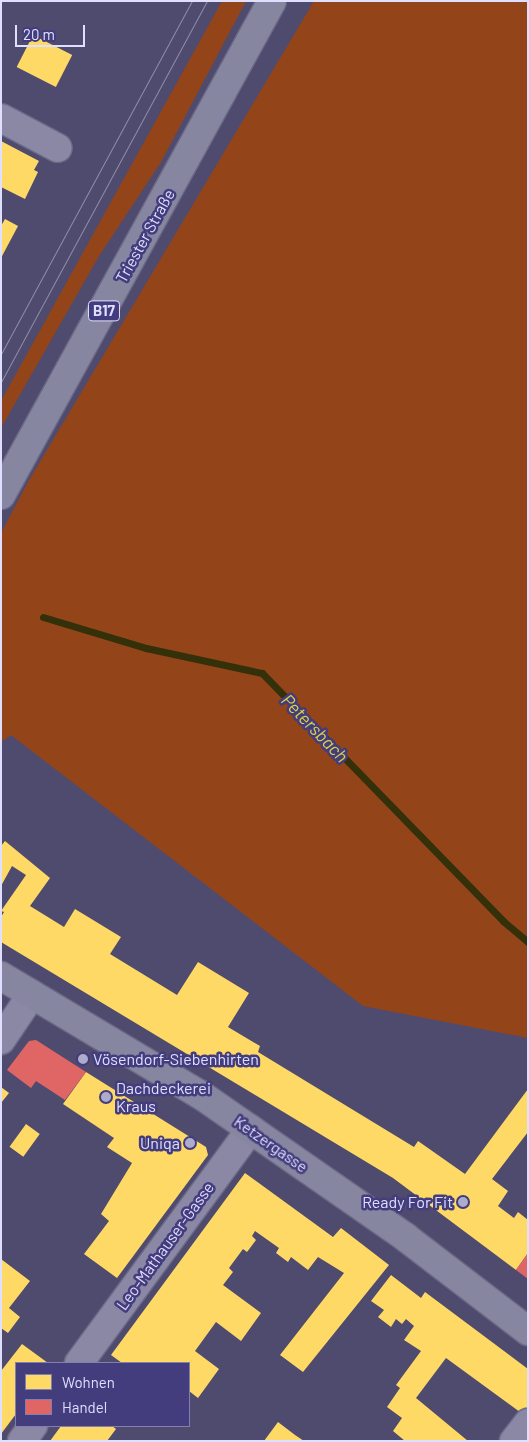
<!DOCTYPE html>
<html>
<head>
<meta charset="utf-8">
<style>
  body { margin:0 }
  #map { position:relative; width:529px; height:1442px; overflow:hidden; background:#4f4b6e; font-family:Barlow,sans-serif }
  div>[style] { position:absolute }
  .green>* { inset:0; background:#944419 }
  .homes>* { inset:0; background:#ffd966; transform-origin:0 0 }
  .shops>* { inset:0; background:#e06666 }
  .stream>* { height:7px; margin:-3.5px; padding:0 3.5px; transform-origin:3.5px; border-radius:3.5px; background:#34300a }
  .roads { filter:drop-shadow(1px 0 #6b6886) drop-shadow(-1px 0 #6b6886) drop-shadow(0 1px #6b6886) drop-shadow(0 -1px #6b6886) }
  .minor>* { height:28px; margin:-14px; padding:0 14px; transform-origin:14px; border-radius:14px; background:#8a88a4 }
  .major>* { height:28px; margin:-14px; padding:0 14px; transform-origin:14px; border-radius:14px; background:#8786a0 }
  .tram>* { height:1px; margin:-0.5px; padding:0 0.5px; transform-origin:0.5px; border-radius:0.5px; background:#908da5 }
  .dots>* { width:14px; height:14px; translate:-50% -50%; box-sizing:border-box; border:2px solid #433c7d; border-radius:50% }
  span { translate:-50% -50%; white-space:nowrap; text-align:center; line-height:1.15; -webkit-text-stroke:5px #433c7d; paint-order:stroke }
  .shield-label span { padding:1px 4px; background:#433c7d; border:1px solid; border-radius:4px; -webkit-text-stroke-width:0 }
  .shield-label { font-size:15px; color:#dfe0ff; font-weight:700 }
  .street-label { font-size:16px; color:#dfe0ff }
  .poi-label { font-size:16px; color:#dfe0ff }
  .left { translate:0 -50%; text-align:left }
  .right { translate:-100% -50%; text-align:right }
  .water-label { font-size:18px; color:#dad046; font-style:italic }
  .frame { position:absolute; inset:0; border:2px solid #dfe0ff; pointer-events:none }
  .legend { position:absolute; left:15px; top:1362px; width:175px; height:65px; box-sizing:border-box; background:#433c7d; border:1px solid #817eb1; margin:0; padding:6px 9px; list-style:none; font-size:15px; color:#dfe0ff }
  .legend li { display:flex; align-items:center; gap:10px; height:25px }
  .legend b { width:25px; border:1px solid #817eb1 }
  .scale { position:absolute; left:15px; top:25px; width:70px; height:22px; box-sizing:border-box; border:2px solid #dfe0ff; border-top:0; padding-left:6px; font-size:15px; line-height:18px; white-space:nowrap; color:#dfe0ff; -webkit-text-stroke:4px #433c7d; paint-order:stroke }
</style>
</head>
<body>
<div id="map">
  <div class="green">
    <div style="clip-path:polygon(222px 1px,246px 1px,161px 162px,99px 256px,1px 428px,1px 401px)"></div>
    <div style="clip-path:polygon(314px 1px,528px 1px,528px 1038px,363px 1006px,11px 735px,1px 742px,1px 533px,28px 482px)"></div>
  </div>
  <div class="homes">
    <div style="left:33px;top:35px;width:44px;height:36px;rotate:27deg"></div>
    <div style="clip-path:polygon(1px 141px,39px 161px,34px 170px,38px 172px,25px 199px,1px 187px)"></div>
    <div style="clip-path:polygon(5px 219px,18px 226px,1px 258px,1px 226px)"></div>
    <div style="clip-path:polygon(5px 841px,50px 878px,30px 906px,64px 927px,75px 909px,121px 937px,110px 954px,177px 995px,198px 962px,249px 993px,228px 1027px,260px 1046px,258px 1052px,414px 1147px,418px 1141px,465px 1174px,528px 1089px,528px 1132px,492px 1179px,508px 1191px,498px 1206px,514px 1218px,518px 1212px,528px 1220px,528px 1253px,516px 1270px,393px 1178px,1px 942px,1px 917px,4px 912px,1px 911px,26px 875px,12px 866px,1px 886px,1px 846px)"></div>
    <div style="clip-path:polygon(86px 1072px,206px 1147px,208px 1155px,117px 1278px,84px 1254px,109px 1221px,101px 1214px,132px 1163px,107px 1147px,114px 1138px,63px 1104px)"></div>
    <div style="clip-path:polygon(1px 1087px,9px 1093px,1px 1103px)"></div>
    <div style="left:26px;top:1124px;width:17px;height:28px;rotate:36deg"></div>
    <div style="clip-path:polygon(245px 1173px,333px 1237px,341px 1228px,389px 1265px,303px 1372px,280px 1355px,344px 1273px,318px 1257px,308px 1270px,291px 1257px,288px 1262px,276px 1253px,279px 1248px,255px 1231px,252px 1236px,256px 1240px,247px 1252px,243px 1249px,229px 1268px,233px 1272px,223px 1285px,261px 1313px,241px 1341px,216px 1322px,195px 1351px,219px 1369px,198px 1398px,189px 1391px,189px 1363px,122px 1363px,111px 1355px)"></div>
    <div style="clip-path:polygon(1px 1259px,30px 1281px,9px 1308px,20px 1317px,8px 1333px,1px 1328px)"></div>
    <div style="clip-path:polygon(391px 1275px,421px 1298px,425px 1292px,528px 1369px,528px 1418px,446px 1358px,416px 1398px,468px 1441px,405px 1441px,393px 1431px,402px 1418px,387px 1407px,400px 1388px,396px 1385px,421px 1351px,404px 1340px,414px 1326px,406px 1319px,402px 1324px,396px 1319px,391px 1327px,378px 1317px,384px 1310px,371px 1301px)"></div>
    <div style="clip-path:polygon(22px 1344px,48px 1363px,16px 1363px,16px 1414px,1px 1434px,1px 1371px)"></div>
    <div style="clip-path:polygon(278px 1422px,295px 1435px,304px 1441px,264px 1441px)"></div>
    <div style="clip-path:polygon(61px 1426px,112px 1426px,116px 1429px,107px 1441px,50px 1441px)"></div>
  </div>
  <div class="shops">
    <div style="clip-path:polygon(36px 1040px,86px 1072px,65px 1100px,36px 1081px,31px 1088px,7px 1070px,29px 1041px)"></div>
    <div style="clip-path:polygon(528px 1253px,528px 1279px,516px 1270px)"></div>
  </div>
  <div class="stream">
    <div style="left:43px;top:617px;width:108px;rotate:16.8deg"></div>
    <div style="left:146px;top:648px;width:119px;rotate:12.2deg"></div>
    <div style="left:262px;top:673px;width:346px;rotate:45.8deg"></div>
    <div style="left:503px;top:921px;width:33px;rotate:40deg"></div>
  </div>
  <div class="roads">
    <div class="minor">
      <div style="left:1px;top:118px;width:64px;rotate:27.8deg"></div>
      <div style="left:1px;top:1040px;width:55px;rotate:-56deg"></div>
      <div style="left:79px;top:1363px;width:290px;rotate:-53.7deg"></div>
      <div style="left:22px;top:1441px;width:19px;rotate:-54deg"></div>
      <div style="left:514px;top:1441px;width:23px;rotate:-52deg"></div>
    </div>
    <div class="major">
      <div style="left:1px;top:495px;width:563px;rotate:-61.25deg"></div>
      <div style="left:1px;top:976px;width:233px;rotate:30.8deg"></div>
      <div style="left:201px;top:1095px;width:249px;rotate:34.8deg"></div>
      <div style="left:405px;top:1237px;width:155px;rotate:37.4deg"></div>
    </div>
  </div>
  <div class="tram">
    <div style="left:1px;top:354px;width:401px;rotate:-61.6deg"></div>
    <div style="left:1px;top:382px;width:433px;rotate:-61.6deg"></div>
  </div>
  <div class="dots">
    <div style="left:83px;top:1059px;background:#adaccc"></div>
    <div style="left:106px;top:1097px;background:#adaccc"></div>
    <div style="left:190px;top:1143px;background:#adaccc"></div>
    <div style="left:463px;top:1202px;background:#adaccc"></div>
  </div>
  <div class="shield-label">
    <span style="left:104px;top:311px">B17</span>
  </div>
  <div class="street-label">
    <span style="left:145px;top:236px;rotate:-61deg">Triester Straße</span>
    <span style="left:271px;top:1144px;rotate:35deg">Ketzergasse</span>
    <span style="left:165px;top:1246px;rotate:-54deg">Leo-Mathauser-Gasse</span>
  </div>
  <div class="poi-label">
    <span class="left" style="left:93px;top:1059px">Vösendorf-Siebenhirten</span>
    <span class="left" style="left:116px;top:1097px">Dachdeckerei<br>Kraus</span>
    <span class="right" style="left:180px;top:1143px">Uniqa</span>
    <span class="right" style="left:453px;top:1202px">Ready For Fit</span>
  </div>
  <div class="water-label">
    <span style="left:315px;top:728px;rotate:46deg">Petersbach</span>
  </div>
  <div class="frame"></div>
  <ul class="legend">
  <li><b style="height:14px;background:#ffd966"></b>Wohnen</li>
  <li><b style="height:14px;background:#e06666"></b>Handel</li>
  </ul>
  <div class="scale">20 m</div>
</div>
</body>
</html>
